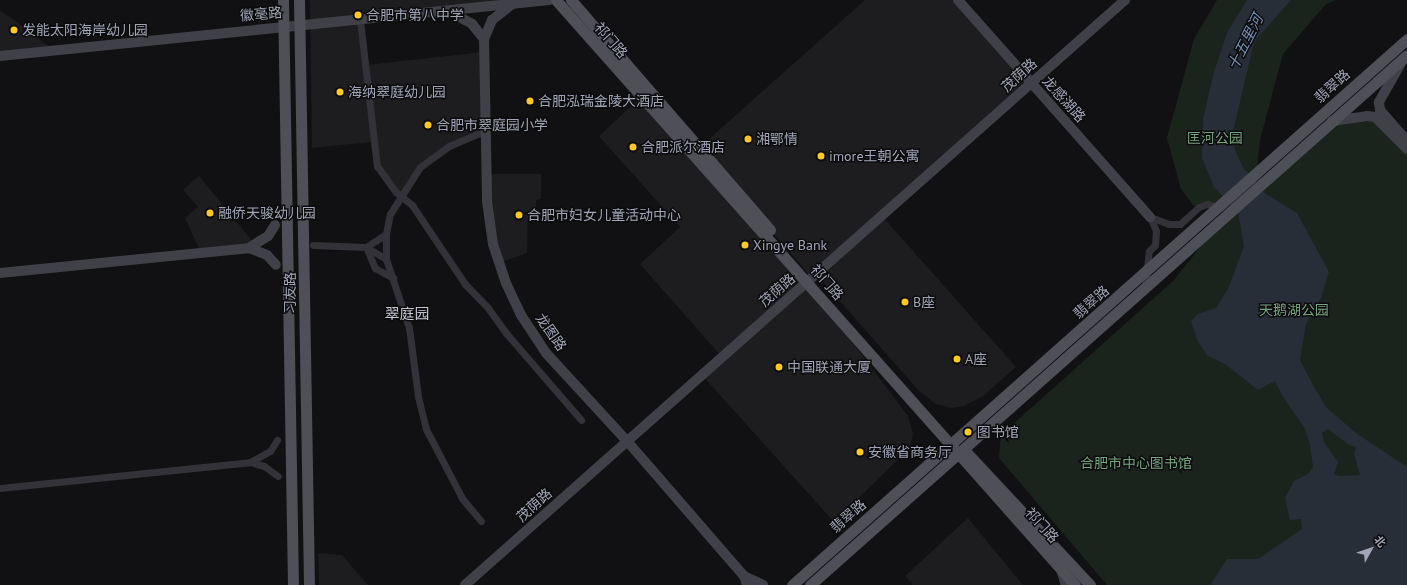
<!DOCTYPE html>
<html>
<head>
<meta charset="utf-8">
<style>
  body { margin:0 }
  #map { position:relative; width:1407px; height:585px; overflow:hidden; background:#111113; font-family:"PT Sans","Noto Sans SC",sans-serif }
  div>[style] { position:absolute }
  .built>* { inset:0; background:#1d1d20 }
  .green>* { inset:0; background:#1b231d }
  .water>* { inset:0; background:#272e37 }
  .street>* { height:7px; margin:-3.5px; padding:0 3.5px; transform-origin:3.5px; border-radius:3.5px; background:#323238 }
  .secondary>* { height:10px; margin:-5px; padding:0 5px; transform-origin:5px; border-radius:5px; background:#404148 }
  .primary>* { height:11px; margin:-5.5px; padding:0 5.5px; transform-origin:5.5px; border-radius:5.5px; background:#4e4f57 }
  .dots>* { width:11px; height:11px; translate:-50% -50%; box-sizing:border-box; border:2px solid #0c0c0e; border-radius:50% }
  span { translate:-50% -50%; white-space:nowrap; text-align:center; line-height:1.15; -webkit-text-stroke:3px #0c0c0e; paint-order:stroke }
  .street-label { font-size:14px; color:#a1a5b5 }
  .poi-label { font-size:14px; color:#a1a5b5 }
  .left { translate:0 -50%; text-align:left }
  .park-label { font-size:14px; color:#76a27d }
  .water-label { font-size:15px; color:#7590b3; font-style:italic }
  .neighbourhood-label { font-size:15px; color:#c3c5d1 }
  .north { position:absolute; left:1351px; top:529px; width:40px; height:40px; -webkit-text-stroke:3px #0c0c0e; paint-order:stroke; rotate:50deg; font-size:11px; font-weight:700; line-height:16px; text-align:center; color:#a1a5b5 }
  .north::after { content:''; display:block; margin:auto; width:14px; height:18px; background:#a1a5b5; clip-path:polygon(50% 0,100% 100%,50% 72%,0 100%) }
</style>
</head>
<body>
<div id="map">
  <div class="built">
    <div style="clip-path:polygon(310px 0,549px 0,360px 20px,366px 65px,484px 52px,485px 131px,435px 155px,401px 194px,384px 178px,372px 142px,312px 148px)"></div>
    <div style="clip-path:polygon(865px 0,958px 0,1031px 83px,882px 216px,1016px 367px,983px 396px,964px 406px,952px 408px,936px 404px,920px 392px,816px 274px,812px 278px,699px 148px)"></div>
    <div style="clip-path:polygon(0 10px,54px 50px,0 56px)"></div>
    <div style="clip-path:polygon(641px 97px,807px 282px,908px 416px,913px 434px,910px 448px,834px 522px,702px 375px,722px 357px,640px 264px,680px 227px,599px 136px)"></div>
    <div style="clip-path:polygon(485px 174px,541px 174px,541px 199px,536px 200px,536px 213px,528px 214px,527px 253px,499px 263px)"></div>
    <div style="clip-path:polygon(199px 176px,255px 244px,201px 253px,185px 218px,198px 207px,183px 190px)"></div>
    <div style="clip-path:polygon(968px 518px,1023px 585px,913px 585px,905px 576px)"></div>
    <div style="clip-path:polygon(318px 553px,342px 555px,368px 585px,319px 585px)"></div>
  </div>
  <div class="green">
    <div style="clip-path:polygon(1217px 0,1336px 0,1326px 4px,1283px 54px,1260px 140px,1257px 170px,1264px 181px,1332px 121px,1367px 116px,1407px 149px,1407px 585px,1107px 585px,999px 458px,1001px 435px,1173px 281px,1226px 215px,1217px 207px,1207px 204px,1196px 209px,1181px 189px,1167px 138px,1194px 39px)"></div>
  </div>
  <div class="water">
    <div style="clip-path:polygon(evenodd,1247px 0,1291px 0,1254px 42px,1231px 140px,1242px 166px,1266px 194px,1297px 213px,1329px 272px,1321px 298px,1306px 324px,1300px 360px,1313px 385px,1326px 407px,1356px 433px,1407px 467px,1407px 585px,1210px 585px,1227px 559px,1258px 559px,1302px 529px,1301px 519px,1290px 520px,1285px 498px,1294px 481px,1308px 474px,1313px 467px,1310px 444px,1304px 427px,1283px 397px,1275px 381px,1258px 390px,1225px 364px,1208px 356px,1198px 342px,1191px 321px,1198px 314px,1216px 308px,1229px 287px,1244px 246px,1238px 212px,1214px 187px,1202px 158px,1203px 119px,1214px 72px,1227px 33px,1247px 0,1328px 429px,1349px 445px,1356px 447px,1354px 453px,1360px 475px,1339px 476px,1334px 474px,1338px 462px,1324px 442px,1322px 433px,1328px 429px)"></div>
  </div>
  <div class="street">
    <div style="left:360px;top:20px;width:147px;rotate:83.4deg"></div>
    <div style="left:377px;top:166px;width:32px;rotate:54deg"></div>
    <div style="left:396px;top:192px;width:21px;rotate:39deg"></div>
    <div style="left:412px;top:205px;width:95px;rotate:56.1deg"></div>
    <div style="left:465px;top:284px;width:33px;rotate:46deg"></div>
    <div style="left:488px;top:308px;width:31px;rotate:54deg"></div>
    <div style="left:506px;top:333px;width:115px;rotate:49.2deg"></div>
    <div style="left:386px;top:234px;width:24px;rotate:147deg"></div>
    <div style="left:366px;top:247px;width:23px;rotate:67deg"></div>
    <div style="left:375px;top:268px;width:21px;rotate:29deg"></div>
    <div style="left:313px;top:245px;width:53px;rotate:2.2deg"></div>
    <div style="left:366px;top:247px;width:23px;rotate:31deg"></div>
    <div style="left:1145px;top:287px;width:36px;rotate:-84deg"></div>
    <div style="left:1149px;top:251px;width:8px;rotate:-45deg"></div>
    <div style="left:1155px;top:245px;width:14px;rotate:-86deg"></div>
    <div style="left:1156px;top:231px;width:15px;rotate:-113deg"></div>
    <div style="left:1150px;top:217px;width:20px;rotate:20deg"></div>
    <div style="left:1169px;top:224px;width:11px"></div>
    <div style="left:1180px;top:224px;width:25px;rotate:-42deg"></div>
    <div style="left:1199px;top:207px;width:9px;rotate:-21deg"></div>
    <div style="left:1207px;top:204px;width:10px;rotate:17deg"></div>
    <div style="left:277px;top:440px;width:13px;rotate:122deg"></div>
    <div style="left:270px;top:451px;width:23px;rotate:151deg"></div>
    <div style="left:250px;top:462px;width:15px;rotate:16deg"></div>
    <div style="left:264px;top:466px;width:17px;rotate:36deg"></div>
    <div style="left:0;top:488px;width:251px;rotate:-5.9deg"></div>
    <div style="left:481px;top:521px;width:30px;rotate:-130deg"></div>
    <div style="left:462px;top:498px;width:78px;rotate:-117.6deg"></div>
    <div style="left:426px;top:429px;width:34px;rotate:-104deg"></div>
    <div style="left:418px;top:396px;width:69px;rotate:-97.5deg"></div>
    <div style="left:409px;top:328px;width:73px;rotate:-108.4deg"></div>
    <div style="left:386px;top:259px;width:25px;rotate:-90deg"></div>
    <div style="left:386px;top:234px;width:20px;rotate:-79deg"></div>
    <div style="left:390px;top:214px;width:56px;rotate:-57.4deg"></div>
    <div style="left:420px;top:167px;width:36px;rotate:-36deg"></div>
    <div style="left:449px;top:146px;width:39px;rotate:-23deg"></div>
  </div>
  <div class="secondary">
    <div style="left:958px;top:0;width:290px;rotate:48.5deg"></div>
    <div style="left:448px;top:11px;width:27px;rotate:28deg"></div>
    <div style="left:472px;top:24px;width:19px;rotate:51deg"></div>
    <div style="left:484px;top:39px;width:21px;rotate:-67deg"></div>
    <div style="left:492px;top:20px;width:28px;rotate:-38deg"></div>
    <div style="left:484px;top:39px;width:162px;rotate:88.9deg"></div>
    <div style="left:487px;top:201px;width:43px;rotate:82.1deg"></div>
    <div style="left:493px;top:244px;width:41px;rotate:71.6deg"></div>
    <div style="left:506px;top:283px;width:35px;rotate:65deg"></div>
    <div style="left:521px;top:315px;width:45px;rotate:56.7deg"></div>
    <div style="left:546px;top:353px;width:120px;rotate:47.4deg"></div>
    <div style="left:627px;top:441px;width:179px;rotate:49.1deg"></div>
    <div style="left:0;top:56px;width:552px;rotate:-5.82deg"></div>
    <div style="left:1400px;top:65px;width:43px;rotate:119.6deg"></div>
    <div style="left:1379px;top:102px;width:8px;rotate:83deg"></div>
    <div style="left:1380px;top:110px;width:41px;rotate:48.9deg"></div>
    <div style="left:1332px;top:121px;width:35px;rotate:-8deg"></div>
    <div style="left:1367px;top:116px;width:8px;rotate:7deg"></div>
    <div style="left:1375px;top:117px;width:45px;rotate:45deg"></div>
    <div style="left:275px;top:225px;width:13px;rotate:122deg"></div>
    <div style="left:268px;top:236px;width:22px;rotate:148deg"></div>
    <div style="left:249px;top:248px;width:19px;rotate:21deg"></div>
    <div style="left:267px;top:255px;width:13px;rotate:48deg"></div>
    <div style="left:0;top:273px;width:250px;rotate:-5.7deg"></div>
    <div style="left:1061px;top:569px;width:17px;rotate:73deg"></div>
    <div style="left:465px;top:585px;width:882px;rotate:-41.55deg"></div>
    <div style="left:747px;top:585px;width:9px;rotate:-108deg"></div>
    <div style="left:744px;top:576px;width:21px;rotate:25deg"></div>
  </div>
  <div class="primary">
    <div style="left:283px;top:0;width:585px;rotate:89.02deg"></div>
    <div style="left:299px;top:0;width:585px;rotate:89.02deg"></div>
    <div style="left:556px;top:0;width:782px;rotate:48.42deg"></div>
    <div style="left:571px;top:0;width:304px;rotate:49.1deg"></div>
    <div style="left:968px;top:454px;width:179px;rotate:47deg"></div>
    <div style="left:792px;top:585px;width:822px;rotate:-41.6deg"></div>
    <div style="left:810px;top:585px;width:798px;rotate:-41.6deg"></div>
  </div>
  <div class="dots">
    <div style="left:358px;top:15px;background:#ffca1d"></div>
    <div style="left:14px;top:30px;background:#ffca1d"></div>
    <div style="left:340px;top:92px;background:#ffca1d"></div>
    <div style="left:530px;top:101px;background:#ffca1d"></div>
    <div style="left:428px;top:125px;background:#ffca1d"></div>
    <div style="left:748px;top:139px;background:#ffca1d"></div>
    <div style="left:633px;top:147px;background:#ffca1d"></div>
    <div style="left:821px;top:156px;background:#ffca1d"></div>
    <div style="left:210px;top:213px;background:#ffca1d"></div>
    <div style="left:519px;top:215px;background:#ffca1d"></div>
    <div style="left:745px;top:245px;background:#ffca1d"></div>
    <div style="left:905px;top:302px;background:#ffca1d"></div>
    <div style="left:957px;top:359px;background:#ffca1d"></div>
    <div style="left:779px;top:367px;background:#ffca1d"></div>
    <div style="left:968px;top:432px;background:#ffca1d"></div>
    <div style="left:860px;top:452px;background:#ffca1d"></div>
  </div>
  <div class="street-label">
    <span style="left:261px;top:14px;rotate:-5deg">徽毫路</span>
    <span style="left:611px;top:40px;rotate:49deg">祁门路</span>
    <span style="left:1019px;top:75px;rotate:-42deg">茂荫路</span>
    <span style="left:1332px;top:86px;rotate:-42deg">翡翠路</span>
    <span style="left:1064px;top:99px;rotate:48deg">龙感湖路</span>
    <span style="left:827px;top:282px;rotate:49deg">祁门路</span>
    <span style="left:777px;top:290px;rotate:-41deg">茂荫路</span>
    <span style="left:290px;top:293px;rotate:-90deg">习友路</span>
    <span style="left:1091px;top:302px;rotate:-41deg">翡翠路</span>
    <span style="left:551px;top:332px;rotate:55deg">龙图路</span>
    <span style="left:534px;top:505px;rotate:-42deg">茂荫路</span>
    <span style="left:848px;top:516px;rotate:-41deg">翡翠路</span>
    <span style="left:1042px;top:525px;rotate:48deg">祁门路</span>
  </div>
  <div class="poi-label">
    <span class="left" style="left:366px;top:15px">合肥市第八中学</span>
    <span class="left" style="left:22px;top:30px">发能太阳海岸幼儿园</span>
    <span class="left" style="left:348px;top:92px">海纳翠庭幼儿园</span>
    <span class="left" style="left:538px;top:101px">合肥泓瑞金陵大酒店</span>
    <span class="left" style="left:436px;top:125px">合肥市翠庭园小学</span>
    <span class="left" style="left:756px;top:139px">湘鄂情</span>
    <span class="left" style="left:641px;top:147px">合肥派尔酒店</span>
    <span class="left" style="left:829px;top:156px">imore王朝公寓</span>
    <span class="left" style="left:218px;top:213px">融侨天骏幼儿园</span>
    <span class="left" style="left:527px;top:215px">合肥市妇女儿童活动中心</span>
    <span class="left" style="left:753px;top:245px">Xingye Bank</span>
    <span class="left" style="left:913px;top:302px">B座</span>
    <span class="left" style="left:965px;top:359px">A座</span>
    <span class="left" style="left:787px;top:367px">中国联通大厦</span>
    <span class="left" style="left:977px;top:432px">图书馆</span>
    <span class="left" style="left:868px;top:452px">安徽省商务厅</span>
  </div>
  <div class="park-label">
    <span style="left:1215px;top:138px">匡河公园</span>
    <span style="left:1294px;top:310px">天鹅湖公园</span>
    <span style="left:1136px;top:463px">合肥市中心图书馆</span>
  </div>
  <div class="water-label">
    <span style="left:1245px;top:42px;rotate:-63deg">十五里河</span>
  </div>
  <div class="neighbourhood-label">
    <span style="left:407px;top:314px">翠庭园</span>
  </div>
  <div class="north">北</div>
</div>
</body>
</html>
